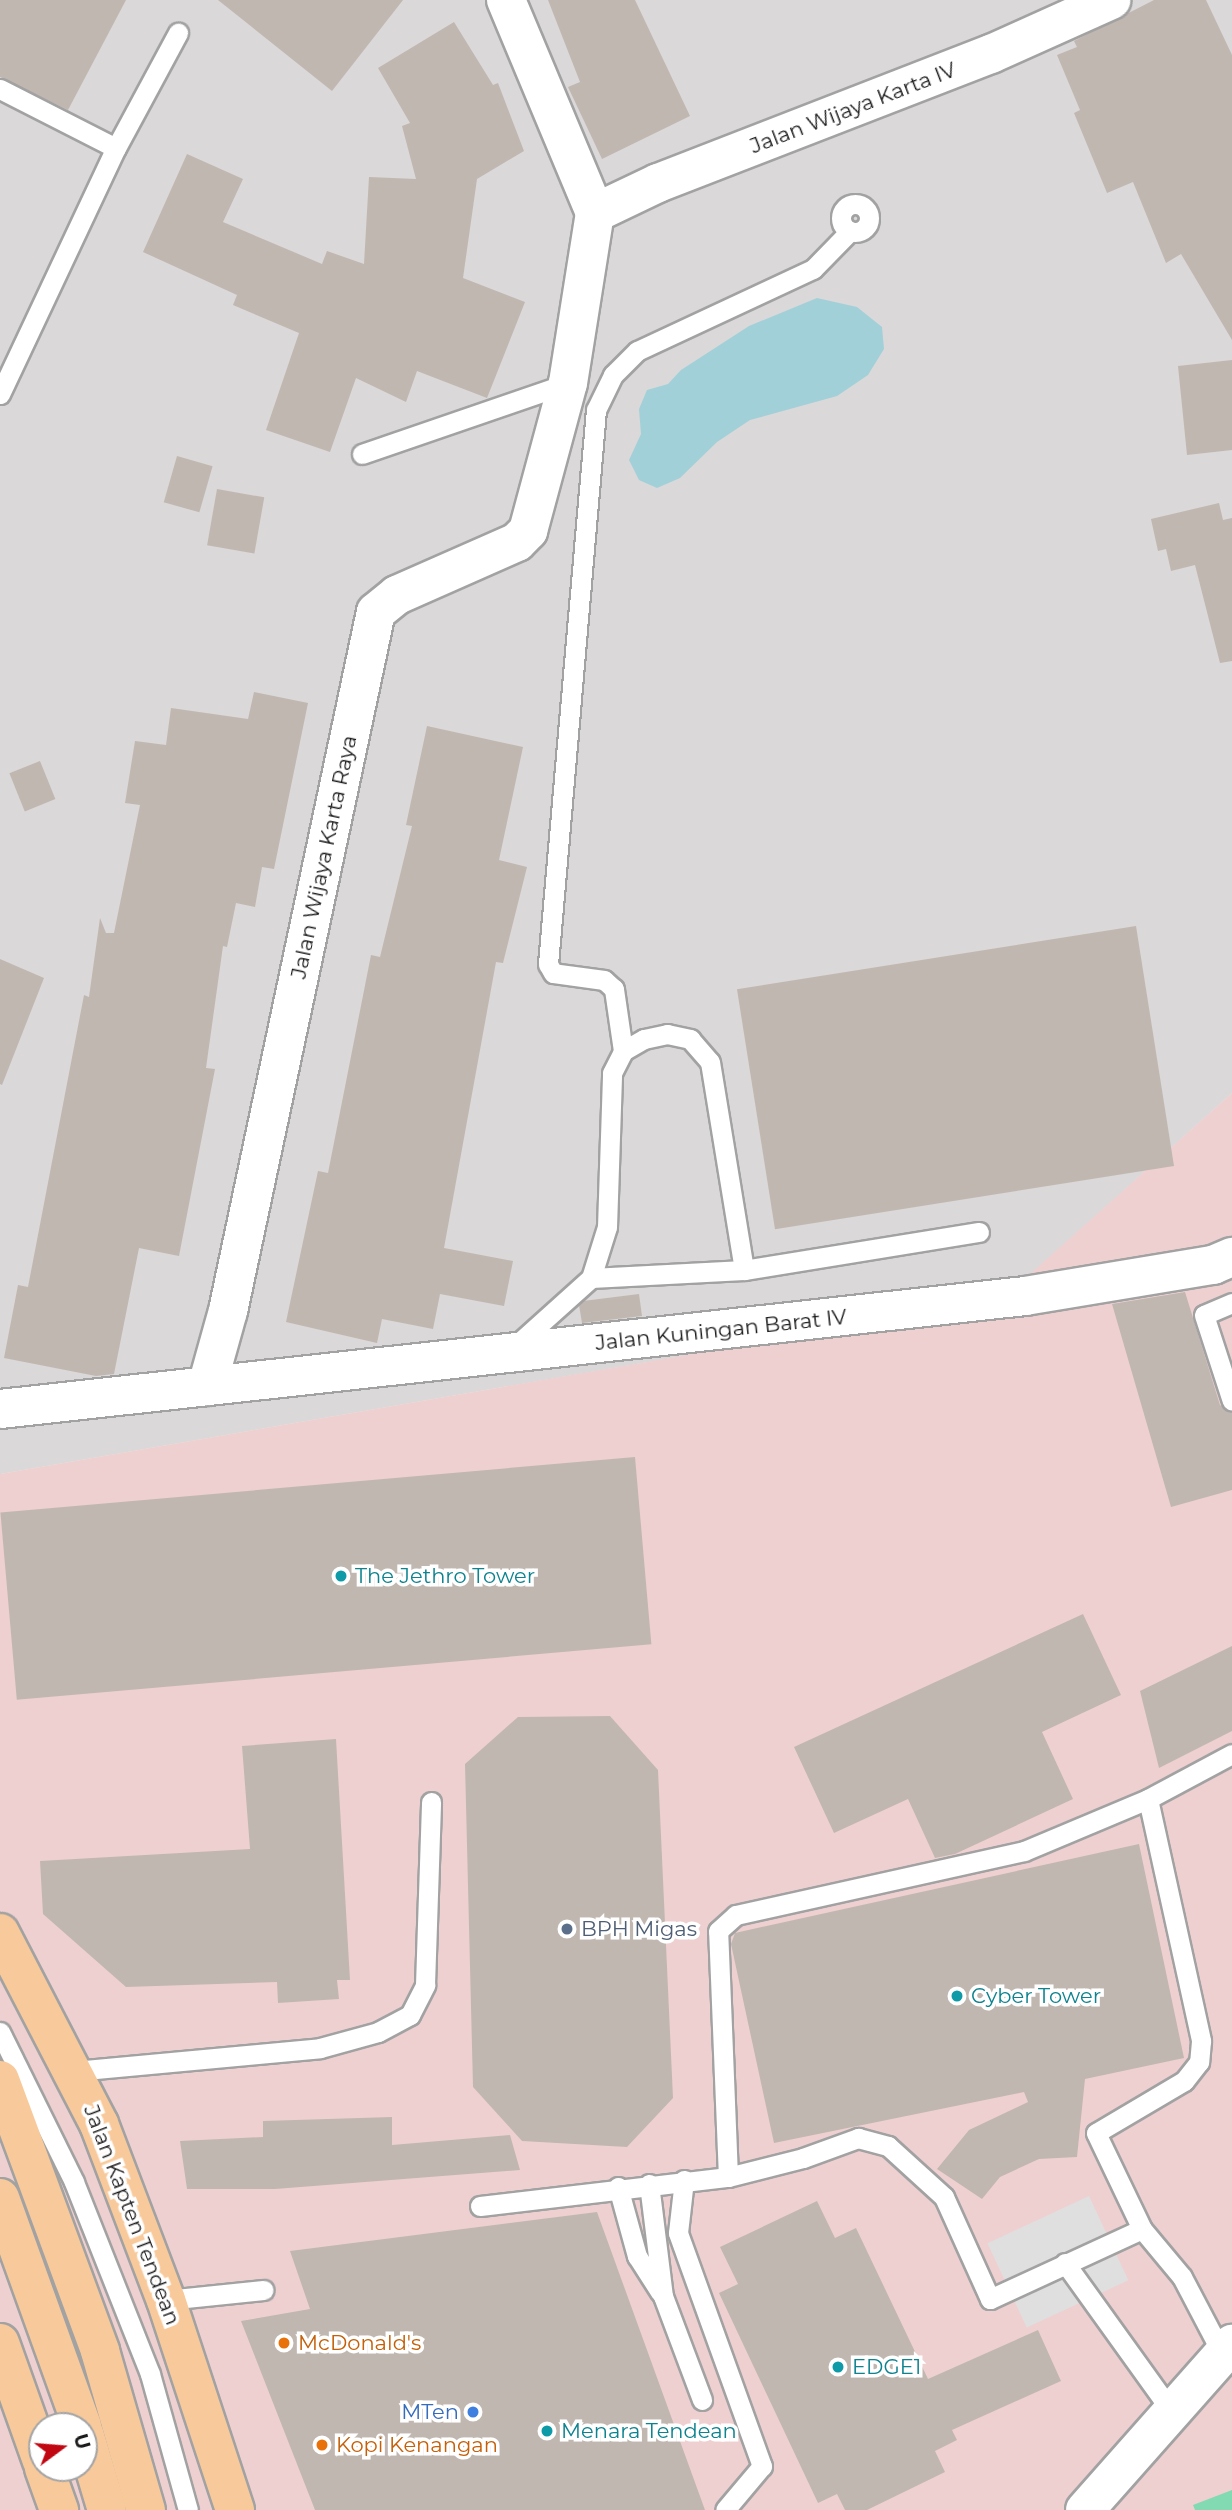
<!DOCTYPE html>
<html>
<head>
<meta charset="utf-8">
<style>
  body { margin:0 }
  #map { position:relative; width:1232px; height:2510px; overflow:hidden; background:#ede8e1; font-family:Montserrat,sans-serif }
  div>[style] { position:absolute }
  .residential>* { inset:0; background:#dad8d8 }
  .commercial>* { inset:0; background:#eed0d1 }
  .pitch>* { inset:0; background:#81dab2 }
  .parking>* { inset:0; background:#dfdfdf; transform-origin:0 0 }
  .water>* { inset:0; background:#a2d0d9 }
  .building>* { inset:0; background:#c1b7b1; transform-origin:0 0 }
  .roads { filter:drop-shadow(2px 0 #a2a2a2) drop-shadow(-2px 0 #a2a2a2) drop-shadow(0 2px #a2a2a2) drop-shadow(0 -2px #a2a2a2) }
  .service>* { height:19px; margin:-9.5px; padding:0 9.5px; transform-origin:9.5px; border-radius:9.5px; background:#fff }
  .service>.ring { margin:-9.5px; padding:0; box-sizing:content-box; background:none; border:19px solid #fff; border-radius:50% }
  .minor>* { height:38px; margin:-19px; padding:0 19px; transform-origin:19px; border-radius:19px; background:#fff }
  .tertiary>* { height:38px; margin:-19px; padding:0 19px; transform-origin:19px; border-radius:19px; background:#fff }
  .primary>* { height:38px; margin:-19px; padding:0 19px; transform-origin:19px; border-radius:19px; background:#f8ca9b }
  .dots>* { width:19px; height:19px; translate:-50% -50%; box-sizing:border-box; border:4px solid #fff; border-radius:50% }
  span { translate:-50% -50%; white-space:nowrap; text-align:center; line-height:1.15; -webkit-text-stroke:7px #fff; paint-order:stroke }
  .street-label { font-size:21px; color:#1b1b1b }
  .culture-label { font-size:21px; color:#0d838f }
  .left { translate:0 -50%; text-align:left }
  .service-label { font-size:21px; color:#4e5e75 }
  .food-label { font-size:21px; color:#c56008 }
  .shop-label { font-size:21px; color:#366cbe }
  .right { translate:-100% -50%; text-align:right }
  .north { position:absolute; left:28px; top:2412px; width:70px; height:70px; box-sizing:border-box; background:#fff; border:2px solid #a4a4a4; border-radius:50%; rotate:74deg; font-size:19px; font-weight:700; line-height:28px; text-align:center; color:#1b1b1b }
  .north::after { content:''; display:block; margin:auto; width:24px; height:32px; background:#c00712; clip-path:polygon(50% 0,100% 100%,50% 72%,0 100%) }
</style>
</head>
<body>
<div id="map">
  <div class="residential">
    <div style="clip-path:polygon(0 0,1232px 0,1232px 1093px,1001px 1301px,0 1474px)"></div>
  </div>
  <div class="commercial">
    <div style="clip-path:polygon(evenodd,1232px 1093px,1232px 2510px,0 2510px,0 1474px,1000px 1301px,1232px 1093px,42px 2426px,84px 2426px,84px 2468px,42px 2468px,42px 2426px)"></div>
  </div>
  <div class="pitch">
    <div style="clip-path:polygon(1232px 2490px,1232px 2510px,1195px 2510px,1193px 2505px)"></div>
  </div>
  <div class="parking">
    <div style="left:1089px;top:2196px;width:93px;height:112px;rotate:65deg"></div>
  </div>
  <div class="water">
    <div style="clip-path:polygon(817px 298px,857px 307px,882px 327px,884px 349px,868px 375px,837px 396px,750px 420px,717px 442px,680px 478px,657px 488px,639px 480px,629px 460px,641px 434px,639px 409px,647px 390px,668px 384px,681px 370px,749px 326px)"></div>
  </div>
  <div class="building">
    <div style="clip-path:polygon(0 0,126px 0,68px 110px,0 77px)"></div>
    <div style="clip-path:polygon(218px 0,403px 0,332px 91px)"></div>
    <div style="clip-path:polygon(548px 0,635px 0,690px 116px,602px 159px,568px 87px,580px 82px)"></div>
    <div style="clip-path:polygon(1154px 0,1206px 0,1232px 55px,1232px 340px,1181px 254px,1166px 263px,1133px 182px,1107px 193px,1074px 113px,1080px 110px,1057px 55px,1077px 47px,1074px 41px)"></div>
    <div style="clip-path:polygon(454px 22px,493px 85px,498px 83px,524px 151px,477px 179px,463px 278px,525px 302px,487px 398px,417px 371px,406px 402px,356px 378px,330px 452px,266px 430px,299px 333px,233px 305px,237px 295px,143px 252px,187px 154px,243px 179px,223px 222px,322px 264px,327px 251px,364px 264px,369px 177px,416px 179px,402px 126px,410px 123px,378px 68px)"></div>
    <div style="clip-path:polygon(1232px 360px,1232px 450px,1187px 455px,1178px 366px)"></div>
    <div style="left:177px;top:456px;width:37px;height:48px;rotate:16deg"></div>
    <div style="left:217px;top:489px;width:48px;height:57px;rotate:10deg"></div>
    <div style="clip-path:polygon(1219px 503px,1223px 520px,1232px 518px,1232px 661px,1220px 663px,1195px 565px,1171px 571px,1166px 549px,1158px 551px,1151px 519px)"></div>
    <div style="clip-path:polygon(254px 692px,308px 703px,274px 869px,262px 867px,255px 907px,236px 903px,227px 947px,223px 946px,206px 1068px,215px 1069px,179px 1256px,139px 1248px,114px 1374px,96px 1376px,4px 1358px,18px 1285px,28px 1287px,84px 995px,89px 997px,100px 918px,106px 933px,114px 933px,140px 805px,125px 803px,135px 741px,166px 745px,171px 708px,248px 719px)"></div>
    <div style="clip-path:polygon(427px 726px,523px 747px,499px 860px,527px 867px,503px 963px,496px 962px,444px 1248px,513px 1261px,504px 1306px,440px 1294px,433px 1329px,382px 1319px,377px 1343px,286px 1322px,318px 1171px,328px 1173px,371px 955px,380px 957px,412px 826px,406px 825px)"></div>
    <div style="left:40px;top:761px;width:41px;height:33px;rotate:68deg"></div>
    <div style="left:1136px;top:926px;width:243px;height:404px;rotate:81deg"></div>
    <div style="clip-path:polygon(0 959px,44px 978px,2px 1085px,0 1084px)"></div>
    <div style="clip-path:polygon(1185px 1292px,1220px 1405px,1232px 1413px,1232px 1490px,1171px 1507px,1112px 1304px)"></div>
    <div style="clip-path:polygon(639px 1294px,642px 1316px,582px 1323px,579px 1305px,583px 1301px)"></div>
    <div style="left:635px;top:1457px;width:188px;height:637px;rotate:85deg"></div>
    <div style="clip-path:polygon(1083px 1614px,1121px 1695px,1042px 1732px,1073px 1799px,955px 1854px,935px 1858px,908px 1799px,834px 1833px,794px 1747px)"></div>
    <div style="clip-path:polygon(1232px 1646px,1232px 1731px,1159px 1768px,1140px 1691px)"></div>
    <div style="clip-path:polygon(610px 1716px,658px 1770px,673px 2098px,627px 2147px,522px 2141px,473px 2087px,465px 1764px,518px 1717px)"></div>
    <div style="clip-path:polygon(336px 1739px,350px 1980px,337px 1980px,339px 1999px,278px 2003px,277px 1982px,126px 1987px,43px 1914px,40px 1861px,250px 1849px,242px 1746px)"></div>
    <div style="clip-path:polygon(1139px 1844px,1184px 2058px,1085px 2079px,1077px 2157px,1039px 2159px,1000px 2177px,982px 2199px,937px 2169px,969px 2130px,1028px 2102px,1024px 2092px,774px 2143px,731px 1944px,735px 1933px)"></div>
    <div style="clip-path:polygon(392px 2117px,392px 2145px,510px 2135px,520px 2170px,275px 2189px,187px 2189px,180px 2141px,263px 2137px,263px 2121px)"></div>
    <div style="clip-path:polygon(817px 2201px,835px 2238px,856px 2228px,928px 2379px,1038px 2330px,1061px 2381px,952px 2430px,957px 2440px,935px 2451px,945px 2472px,867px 2510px,845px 2510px,837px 2494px,818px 2503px,719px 2293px,738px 2284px,720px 2247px)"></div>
    <div style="clip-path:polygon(597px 2212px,705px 2510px,315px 2510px,241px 2321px,310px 2309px,290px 2251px)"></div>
  </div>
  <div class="roads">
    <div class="service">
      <div style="left:0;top:89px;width:130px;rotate:27deg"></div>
      <div class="ring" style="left:841px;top:204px;width:9px;height:9px"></div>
      <div style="left:0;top:394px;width:272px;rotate:-64.8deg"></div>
      <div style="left:116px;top:148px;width:131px;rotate:-61.7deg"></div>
      <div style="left:362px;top:454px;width:218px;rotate:-19deg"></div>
      <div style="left:623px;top:1051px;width:63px;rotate:-98.3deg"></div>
      <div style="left:614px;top:989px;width:13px;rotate:-138deg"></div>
      <div style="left:604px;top:980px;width:51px;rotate:-172.2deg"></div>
      <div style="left:553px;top:973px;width:10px;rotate:-119deg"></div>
      <div style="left:548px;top:964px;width:556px;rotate:-85.05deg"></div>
      <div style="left:596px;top:410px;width:39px;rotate:-64deg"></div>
      <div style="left:613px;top:375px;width:34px;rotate:-45deg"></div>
      <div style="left:637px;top:351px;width:194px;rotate:-25deg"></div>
      <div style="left:813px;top:269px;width:53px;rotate:-45.8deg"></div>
      <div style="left:591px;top:1278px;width:153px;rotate:-3deg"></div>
      <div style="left:744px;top:1270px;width:238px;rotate:-9.2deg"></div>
      <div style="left:1232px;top:1303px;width:30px;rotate:157deg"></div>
      <div style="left:1204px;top:1315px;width:90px;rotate:72deg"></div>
      <div style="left:513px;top:1348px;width:105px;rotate:-41.9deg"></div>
      <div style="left:591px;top:1278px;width:53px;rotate:-72.6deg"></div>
      <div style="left:607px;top:1227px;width:154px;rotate:-88.1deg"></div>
      <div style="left:612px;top:1073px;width:25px;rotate:-63deg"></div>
      <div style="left:623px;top:1051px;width:24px;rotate:-30deg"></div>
      <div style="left:644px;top:1039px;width:24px;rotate:-12deg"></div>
      <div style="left:667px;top:1034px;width:24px;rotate:12deg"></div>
      <div style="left:690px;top:1039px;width:30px;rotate:49deg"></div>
      <div style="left:710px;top:1062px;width:211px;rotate:80.7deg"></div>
      <div style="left:1148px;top:1799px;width:95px;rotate:-28.2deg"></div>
      <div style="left:0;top:2032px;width:167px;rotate:63.7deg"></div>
      <div style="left:74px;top:2182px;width:206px;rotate:68.4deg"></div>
      <div style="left:150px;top:2374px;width:141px;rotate:74.4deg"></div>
      <div style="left:74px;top:2071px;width:247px;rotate:-5.3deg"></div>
      <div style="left:320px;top:2048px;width:60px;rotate:-15.4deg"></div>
      <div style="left:378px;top:2032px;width:36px;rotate:-28deg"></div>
      <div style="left:410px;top:2015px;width:34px;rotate:-63deg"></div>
      <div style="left:425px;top:1985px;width:183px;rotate:-88.1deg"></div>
      <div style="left:728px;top:2177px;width:246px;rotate:-92.3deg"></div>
      <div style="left:718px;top:1931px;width:24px;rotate:-42deg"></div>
      <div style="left:736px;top:1915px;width:295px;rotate:-12.5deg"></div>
      <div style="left:1024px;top:1851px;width:134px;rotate:-22.8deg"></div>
      <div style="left:1148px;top:1799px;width:248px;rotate:77.6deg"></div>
      <div style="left:1201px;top:2041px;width:21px;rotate:95deg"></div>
      <div style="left:1199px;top:2062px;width:24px;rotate:128deg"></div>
      <div style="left:1184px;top:2081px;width:102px;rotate:149.4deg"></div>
      <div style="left:1096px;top:2133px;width:106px;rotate:64.4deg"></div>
      <div style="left:1142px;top:2229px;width:62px;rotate:50.2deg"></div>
      <div style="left:1182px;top:2277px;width:88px;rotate:62.3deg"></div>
      <div style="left:684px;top:2180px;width:53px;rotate:96.5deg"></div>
      <div style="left:678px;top:2233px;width:248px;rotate:70.2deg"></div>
      <div style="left:762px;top:2466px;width:57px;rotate:130.1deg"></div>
      <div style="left:649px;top:2184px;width:113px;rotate:82.9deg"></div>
      <div style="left:663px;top:2296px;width:111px;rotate:69.4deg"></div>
      <div style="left:618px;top:2187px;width:72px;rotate:74.6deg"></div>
      <div style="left:637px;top:2256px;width:43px;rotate:57.4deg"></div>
      <div style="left:480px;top:2206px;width:250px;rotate:-6.7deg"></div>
      <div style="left:728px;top:2177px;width:77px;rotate:-14.2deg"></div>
      <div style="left:803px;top:2158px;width:59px;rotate:-20deg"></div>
      <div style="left:858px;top:2138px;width:31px;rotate:15deg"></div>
      <div style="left:888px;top:2146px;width:76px;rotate:42.3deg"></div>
      <div style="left:944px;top:2197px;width:112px;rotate:65.7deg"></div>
      <div style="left:990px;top:2299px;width:167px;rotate:-24.7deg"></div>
      <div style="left:1065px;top:2263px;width:183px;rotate:54.3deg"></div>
      <div style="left:166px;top:2300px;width:98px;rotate:-5.9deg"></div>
    </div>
    <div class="minor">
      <div style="left:506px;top:0;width:231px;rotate:67.3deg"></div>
      <div style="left:595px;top:213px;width:70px;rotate:-25.5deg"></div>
      <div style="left:658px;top:183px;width:357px;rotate:-21.2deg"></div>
      <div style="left:991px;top:54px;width:132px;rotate:-24.2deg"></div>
      <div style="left:207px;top:1386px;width:78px;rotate:-74.4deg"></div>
      <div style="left:228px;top:1311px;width:714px;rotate:-78.05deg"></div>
      <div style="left:376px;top:612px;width:27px;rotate:-39deg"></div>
      <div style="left:397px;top:595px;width:131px;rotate:-23.8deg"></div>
      <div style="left:517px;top:542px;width:16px;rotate:-45deg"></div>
      <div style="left:528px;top:531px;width:153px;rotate:-74.9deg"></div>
      <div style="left:568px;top:383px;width:172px;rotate:-81deg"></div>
      <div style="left:0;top:1409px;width:1031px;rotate:-6.29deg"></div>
      <div style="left:1025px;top:1296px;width:191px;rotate:-9.4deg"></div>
      <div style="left:1213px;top:1265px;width:21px;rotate:-23deg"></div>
    </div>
    <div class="tertiary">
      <div style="left:1085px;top:2510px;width:222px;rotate:-48.5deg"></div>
    </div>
    <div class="primary">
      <div style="left:0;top:1933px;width:215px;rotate:62.6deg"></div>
      <div style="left:99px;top:2124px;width:188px;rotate:69.2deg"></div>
      <div style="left:166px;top:2300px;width:221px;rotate:71.8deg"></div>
      <div style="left:0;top:2080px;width:289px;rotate:69.7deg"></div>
      <div style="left:100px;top:2351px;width:166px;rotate:73.9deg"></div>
      <div style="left:0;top:2198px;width:242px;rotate:70.2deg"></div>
      <div style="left:0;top:2343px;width:125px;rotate:70.4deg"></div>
      <div style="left:84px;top:2433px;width:80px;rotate:73.4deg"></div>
      <div style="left:44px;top:2468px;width:45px;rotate:70.3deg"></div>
    </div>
  </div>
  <div class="dots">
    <div style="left:341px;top:1576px;background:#0f9aa8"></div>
    <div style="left:567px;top:1929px;background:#5c6f8a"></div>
    <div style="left:957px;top:1996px;background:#0f9aa8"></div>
    <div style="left:284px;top:2343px;background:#e8710a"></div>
    <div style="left:838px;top:2367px;background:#0f9aa8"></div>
    <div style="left:473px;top:2412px;background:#3f7fe0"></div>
    <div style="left:547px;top:2431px;background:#0f9aa8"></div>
    <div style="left:322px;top:2445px;background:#e8710a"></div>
  </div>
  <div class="street-label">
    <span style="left:853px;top:108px;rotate:-21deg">Jalan Wijaya Karta IV</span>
    <span style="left:324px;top:857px;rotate:-78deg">Jalan Wijaya Karta Raya</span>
    <span style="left:721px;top:1330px;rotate:-6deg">Jalan Kuningan Barat IV</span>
    <span style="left:132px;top:2215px;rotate:69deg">Jalan Kapten Tendean</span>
  </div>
  <div class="culture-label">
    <span class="left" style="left:355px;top:1576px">The Jethro Tower</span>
    <span class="left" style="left:971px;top:1996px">Cyber Tower</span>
    <span class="left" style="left:852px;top:2367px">EDGE1</span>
    <span class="left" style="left:561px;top:2431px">Menara Tendean</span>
  </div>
  <div class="service-label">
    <span class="left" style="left:581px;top:1929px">BPH Migas</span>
  </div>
  <div class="food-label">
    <span class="left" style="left:298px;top:2343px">McDonald's</span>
    <span class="left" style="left:336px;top:2445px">Kopi Kenangan</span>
  </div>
  <div class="shop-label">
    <span class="right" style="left:459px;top:2412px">MTen</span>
  </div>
  <div class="north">U</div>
</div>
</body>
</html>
